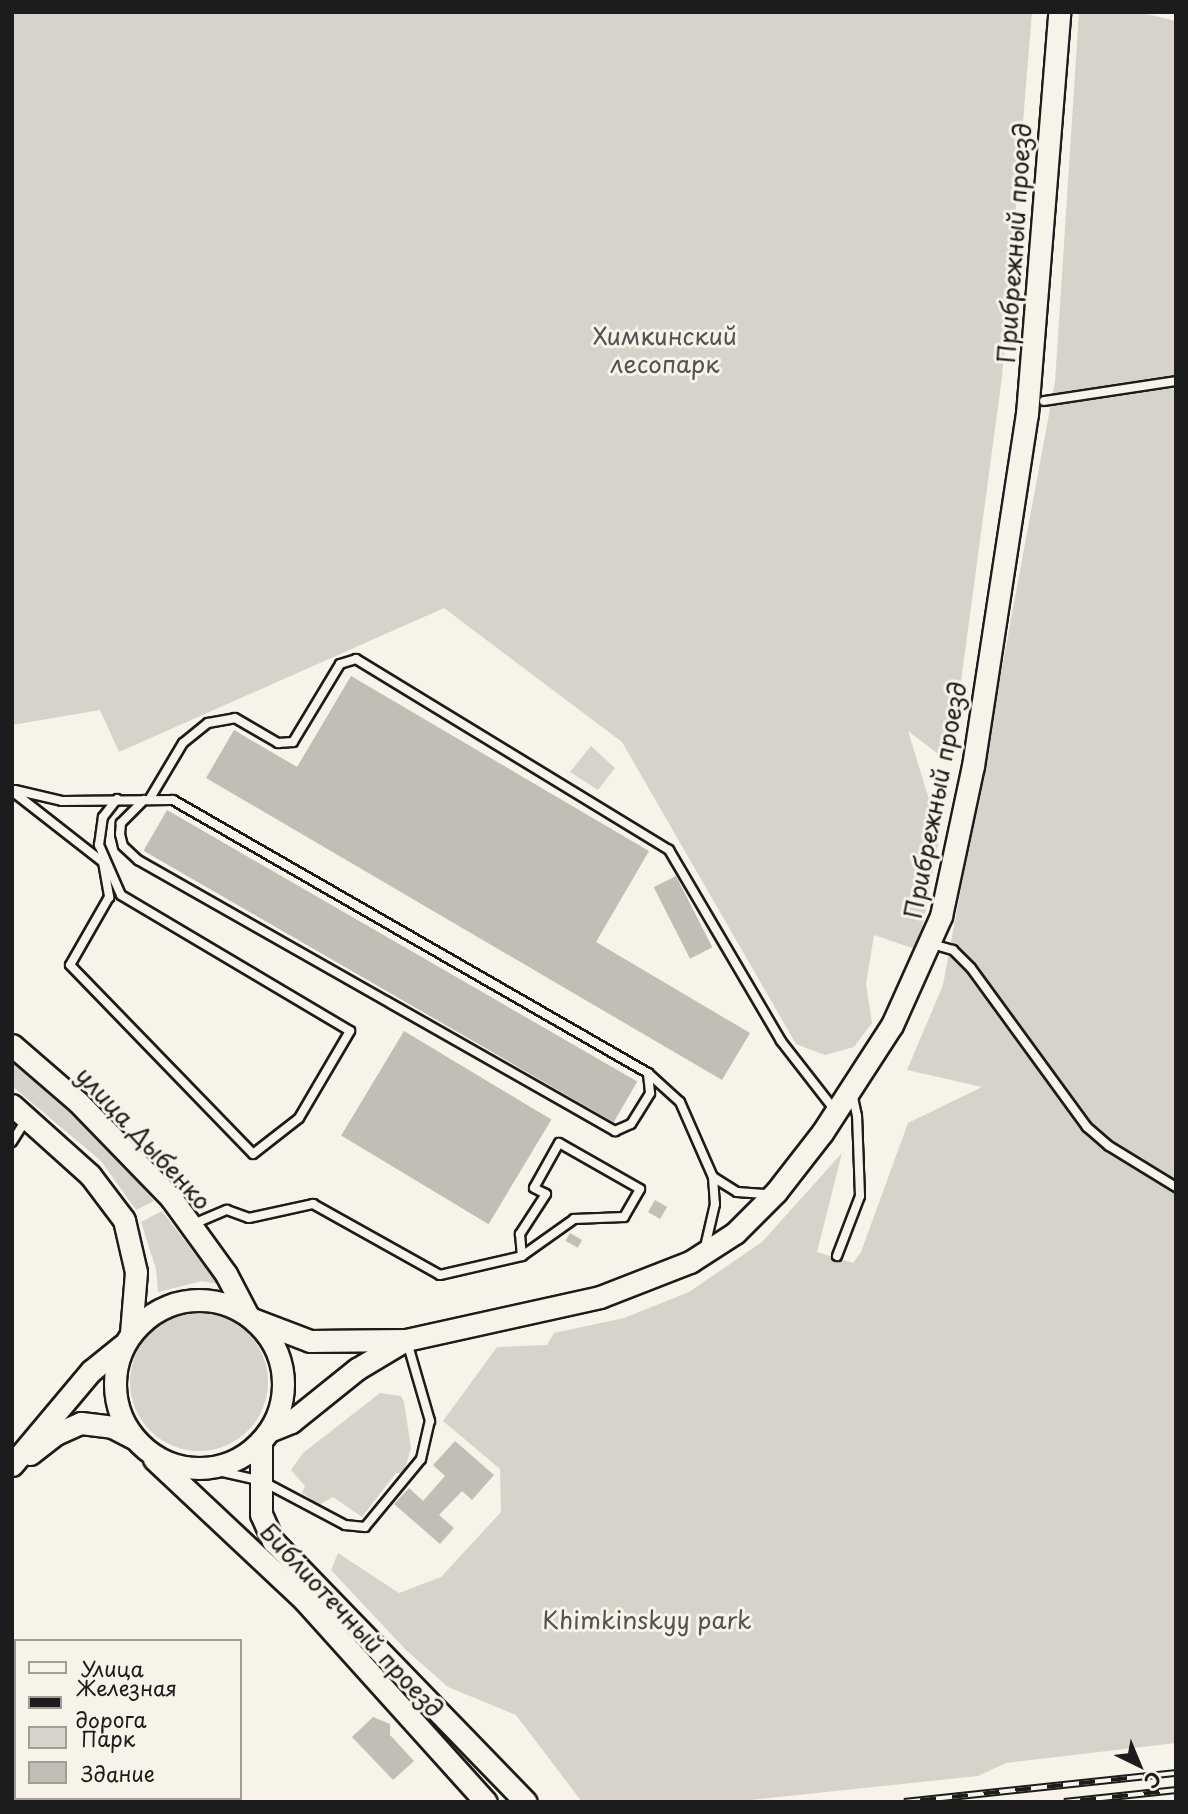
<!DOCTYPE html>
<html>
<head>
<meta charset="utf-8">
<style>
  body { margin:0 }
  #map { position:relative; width:1188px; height:1814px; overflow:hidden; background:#f7f3e8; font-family:"Playpen Sans",sans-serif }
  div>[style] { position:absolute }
  .green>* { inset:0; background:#d7d3cb }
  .round { border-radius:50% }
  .building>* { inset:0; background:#c0beb5; transform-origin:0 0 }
  .roads { filter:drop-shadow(2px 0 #1c1c1c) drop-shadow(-2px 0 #1c1c1c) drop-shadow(0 2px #1c1c1c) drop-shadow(0 -2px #1c1c1c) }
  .lane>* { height:8px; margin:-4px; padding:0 4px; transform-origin:4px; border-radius:4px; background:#f7f3e8 }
  .secondary>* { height:21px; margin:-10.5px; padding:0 10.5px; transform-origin:10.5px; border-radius:10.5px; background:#f7f3e8 }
  .secondary>.ring { margin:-10.5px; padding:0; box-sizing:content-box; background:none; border:21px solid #f7f3e8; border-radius:50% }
  .rail>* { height:8px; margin-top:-4px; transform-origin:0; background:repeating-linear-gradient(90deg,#f7f3e8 0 16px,#1c1c1c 0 32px); box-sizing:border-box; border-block:2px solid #1c1c1c }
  span { translate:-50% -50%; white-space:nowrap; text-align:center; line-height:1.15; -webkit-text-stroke:6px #f7f3e8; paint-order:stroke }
  .street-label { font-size:24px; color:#1c1c1c }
  .park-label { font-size:24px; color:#545351 }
  .frame { position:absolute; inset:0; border:14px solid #1c1c1c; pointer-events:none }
  .legend { position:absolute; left:14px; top:1639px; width:228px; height:161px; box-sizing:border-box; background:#f7f3e8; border:2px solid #9f9d96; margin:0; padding:9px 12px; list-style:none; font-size:21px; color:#1c1c1c }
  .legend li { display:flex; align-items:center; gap:14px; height:35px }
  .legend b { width:35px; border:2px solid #9f9d96 }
  .north { position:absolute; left:1104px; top:1730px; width:70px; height:70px; -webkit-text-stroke:5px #f7f3e8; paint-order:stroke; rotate:137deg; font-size:19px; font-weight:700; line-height:28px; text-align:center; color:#1c1c1c }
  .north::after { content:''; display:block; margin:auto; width:24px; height:32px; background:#1c1c1c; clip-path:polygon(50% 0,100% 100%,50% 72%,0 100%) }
</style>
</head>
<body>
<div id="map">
  <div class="green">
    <div style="clip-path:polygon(12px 12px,1032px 12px,1002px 377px,950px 763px,908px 731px,940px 835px,918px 950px,874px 935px,866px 984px,872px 1023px,854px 1047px,825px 1055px,796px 1044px,622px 742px,444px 608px,119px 752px,100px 710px,12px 725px)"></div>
    <div style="clip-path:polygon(1079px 12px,1138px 12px,1176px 21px,1176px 1743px,1006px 1763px,978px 1776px,730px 1802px,582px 1802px,516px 1715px,448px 1687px,406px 1650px,331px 1570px,338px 1553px,399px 1593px,441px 1577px,501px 1512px,500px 1469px,443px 1421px,497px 1347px,547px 1345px,554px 1333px,624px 1318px,689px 1292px,762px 1242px,842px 1153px,817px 1252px,853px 1263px,861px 1252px,908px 1123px,982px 1087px,907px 1070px,943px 985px,1055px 382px)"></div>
    <div style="clip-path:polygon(591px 746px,615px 768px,598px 790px,570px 772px)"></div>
    <div style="clip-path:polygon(12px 1062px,103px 1140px,154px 1201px,136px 1210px,101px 1161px,12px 1086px)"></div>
    <div style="clip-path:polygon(162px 1211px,178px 1232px,218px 1284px,202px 1281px,158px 1292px,156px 1269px,141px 1222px)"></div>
    <div class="round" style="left:130px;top:1313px;width:138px;height:138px"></div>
    <div style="clip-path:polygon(380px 1393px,401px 1396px,404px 1402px,411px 1448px,404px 1473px,396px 1473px,362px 1517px,333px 1497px,319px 1505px,302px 1493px,305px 1486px,291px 1470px,303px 1453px)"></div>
  </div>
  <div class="building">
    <div style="clip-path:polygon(351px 676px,649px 851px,596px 942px,750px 1033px,722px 1080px,206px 778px,234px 730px,297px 767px)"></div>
    <div style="left:167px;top:810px;width:543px;height:47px;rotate:30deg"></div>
    <div style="left:676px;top:876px;width:80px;height:25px;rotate:63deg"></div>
    <div style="left:404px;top:1031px;width:172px;height:122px;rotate:31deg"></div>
    <div style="left:655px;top:1200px;width:14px;height:14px;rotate:30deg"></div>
    <div style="left:570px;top:1233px;width:14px;height:9px;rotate:30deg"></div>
    <div style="clip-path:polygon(455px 1441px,494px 1475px,472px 1500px,462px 1491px,439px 1515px,454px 1528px,440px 1544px,394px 1504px,409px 1488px,423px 1501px,445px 1476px,433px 1465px)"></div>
    <div style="left:12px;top:1689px;width:4px;height:63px"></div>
    <div style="clip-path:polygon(373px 1717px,390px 1724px,390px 1735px,414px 1761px,393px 1780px,352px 1737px)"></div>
  </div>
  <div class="roads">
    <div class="lane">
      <div style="left:1044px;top:401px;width:134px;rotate:-8.6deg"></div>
      <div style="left:15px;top:790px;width:48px;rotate:13.2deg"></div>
      <div style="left:62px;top:801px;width:111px;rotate:-0.5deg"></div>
      <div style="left:173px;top:800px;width:548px;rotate:29.89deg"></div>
      <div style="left:648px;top:1073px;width:43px;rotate:42.2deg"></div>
      <div style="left:680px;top:1102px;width:82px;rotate:66.3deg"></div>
      <div style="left:713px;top:1177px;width:27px;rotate:86deg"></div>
      <div style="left:715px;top:1204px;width:44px;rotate:103.1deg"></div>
      <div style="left:12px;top:791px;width:115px;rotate:38deg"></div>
      <div style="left:103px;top:862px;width:36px;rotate:80deg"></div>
      <div style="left:109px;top:897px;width:78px;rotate:119.8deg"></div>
      <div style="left:70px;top:965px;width:263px;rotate:45.9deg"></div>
      <div style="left:253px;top:1154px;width:58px;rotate:-38deg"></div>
      <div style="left:299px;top:1118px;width:101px;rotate:-59.6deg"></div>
      <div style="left:350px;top:1031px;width:266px;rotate:-149.3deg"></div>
      <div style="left:121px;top:895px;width:55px;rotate:-113.7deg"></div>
      <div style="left:99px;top:845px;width:28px;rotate:-82deg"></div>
      <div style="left:103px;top:817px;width:23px;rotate:-52deg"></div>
      <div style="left:144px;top:800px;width:33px;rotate:135deg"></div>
      <div style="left:121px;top:823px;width:11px;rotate:95deg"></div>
      <div style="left:120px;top:834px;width:12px;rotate:76deg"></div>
      <div style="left:123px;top:846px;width:21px;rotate:43deg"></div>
      <div style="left:138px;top:860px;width:549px;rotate:29.6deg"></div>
      <div style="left:615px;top:1131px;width:17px;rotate:-24deg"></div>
      <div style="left:631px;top:1124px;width:36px;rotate:-58deg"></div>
      <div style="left:650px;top:1093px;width:20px;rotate:-96deg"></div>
      <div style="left:149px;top:800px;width:66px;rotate:-59.2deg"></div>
      <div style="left:183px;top:743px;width:32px;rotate:-39deg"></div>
      <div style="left:208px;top:723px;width:27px;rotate:-10deg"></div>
      <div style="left:235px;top:718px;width:50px;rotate:30.2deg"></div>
      <div style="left:278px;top:743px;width:15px;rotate:-4deg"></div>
      <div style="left:293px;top:742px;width:91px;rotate:-58.9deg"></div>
      <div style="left:340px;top:664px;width:17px;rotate:-17deg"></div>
      <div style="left:356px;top:659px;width:367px;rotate:31.4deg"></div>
      <div style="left:669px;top:850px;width:221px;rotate:59.6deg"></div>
      <div style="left:781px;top:1041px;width:86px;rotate:52.1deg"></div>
      <div style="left:932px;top:944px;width:22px;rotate:16deg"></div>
      <div style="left:953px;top:950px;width:25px;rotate:45deg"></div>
      <div style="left:971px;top:968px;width:197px;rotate:53.9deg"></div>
      <div style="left:1087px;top:1127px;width:29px;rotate:41deg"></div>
      <div style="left:1109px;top:1146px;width:79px;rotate:31.5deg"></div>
      <div style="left:12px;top:1142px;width:25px;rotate:-58deg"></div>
      <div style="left:713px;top:1177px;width:28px;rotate:32deg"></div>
      <div style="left:737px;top:1192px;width:31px;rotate:4deg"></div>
      <div style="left:191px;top:1225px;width:39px;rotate:-23deg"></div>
      <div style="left:227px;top:1210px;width:23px;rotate:20deg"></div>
      <div style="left:249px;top:1218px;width:66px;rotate:-12.3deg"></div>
      <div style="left:313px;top:1204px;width:145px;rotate:29.2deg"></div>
      <div style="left:440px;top:1275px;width:84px;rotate:-13deg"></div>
      <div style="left:522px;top:1256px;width:64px;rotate:-35.4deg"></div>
      <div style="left:574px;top:1219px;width:50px;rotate:-2.3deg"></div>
      <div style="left:624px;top:1217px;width:32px;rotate:-60deg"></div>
      <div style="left:640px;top:1189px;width:93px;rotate:-150.4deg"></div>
      <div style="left:559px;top:1143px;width:51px;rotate:119.1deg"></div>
      <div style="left:534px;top:1188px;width:13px;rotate:27deg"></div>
      <div style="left:546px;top:1194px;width:48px;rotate:123deg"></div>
      <div style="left:520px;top:1234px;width:22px;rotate:85deg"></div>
      <div style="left:837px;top:1256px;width:64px;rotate:-69deg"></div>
      <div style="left:860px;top:1196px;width:80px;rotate:-92.1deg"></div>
      <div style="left:857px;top:1116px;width:24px;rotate:-102deg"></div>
      <div style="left:205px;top:1468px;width:58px;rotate:12.8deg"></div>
      <div style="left:262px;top:1481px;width:94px;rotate:27.9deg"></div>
      <div style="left:345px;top:1525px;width:20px;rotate:6deg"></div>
      <div style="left:365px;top:1527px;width:88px;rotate:-50.5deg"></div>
      <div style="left:421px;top:1459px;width:39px;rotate:-77deg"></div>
      <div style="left:430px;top:1421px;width:82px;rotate:-106.2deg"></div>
    </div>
    <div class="secondary">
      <div style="left:12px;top:1045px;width:87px;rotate:40.8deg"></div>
      <div style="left:78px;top:1102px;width:134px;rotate:45.9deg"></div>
      <div style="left:171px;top:1198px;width:94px;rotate:54.1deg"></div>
      <div style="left:226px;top:1274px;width:45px;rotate:62.3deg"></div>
      <div style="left:12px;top:1105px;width:105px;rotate:41.9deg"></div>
      <div style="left:90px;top:1175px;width:56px;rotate:52.9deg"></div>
      <div style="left:124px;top:1220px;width:53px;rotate:77deg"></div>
      <div style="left:136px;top:1272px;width:61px;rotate:94.7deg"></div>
      <div class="ring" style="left:115px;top:1300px;width:147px;height:147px"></div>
      <div style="left:255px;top:1320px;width:59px;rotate:20.9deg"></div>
      <div style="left:310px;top:1341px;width:96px;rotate:-0.6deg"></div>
      <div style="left:406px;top:1340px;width:199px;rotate:-12.5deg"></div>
      <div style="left:600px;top:1297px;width:97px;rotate:-21.3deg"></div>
      <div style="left:690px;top:1262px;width:54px;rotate:-32.8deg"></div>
      <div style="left:735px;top:1233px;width:58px;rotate:-45deg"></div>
      <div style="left:776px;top:1192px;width:75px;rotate:-52.1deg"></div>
      <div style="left:822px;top:1133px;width:129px;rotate:-57.1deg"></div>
      <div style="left:892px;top:1025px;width:120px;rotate:-65.8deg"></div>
      <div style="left:941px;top:916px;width:153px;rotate:-78deg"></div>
      <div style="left:973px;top:766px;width:356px;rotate:-81.3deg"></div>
      <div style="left:1027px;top:414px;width:403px;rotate:-85.4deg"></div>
      <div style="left:269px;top:1431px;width:24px;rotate:-22deg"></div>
      <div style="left:291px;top:1422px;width:85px;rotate:-38.8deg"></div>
      <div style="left:357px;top:1369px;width:55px;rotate:-30.8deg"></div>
      <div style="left:261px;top:1441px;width:73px;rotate:90deg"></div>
      <div style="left:261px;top:1514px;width:30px;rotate:66deg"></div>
      <div style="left:273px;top:1541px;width:363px;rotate:45.9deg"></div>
      <div style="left:30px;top:1454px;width:33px;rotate:-38deg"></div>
      <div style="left:56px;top:1434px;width:27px;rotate:-24deg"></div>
      <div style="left:81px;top:1423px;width:31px;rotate:7deg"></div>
      <div style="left:112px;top:1427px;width:25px;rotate:27deg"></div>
      <div style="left:154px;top:1459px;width:207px;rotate:43.2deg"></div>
      <div style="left:305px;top:1601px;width:270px;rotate:48deg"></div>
      <div style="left:12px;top:1465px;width:123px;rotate:-50deg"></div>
      <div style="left:91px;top:1371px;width:41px;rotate:-39.1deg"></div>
    </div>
  </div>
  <div class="rail">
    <div style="left:904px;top:1802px;width:274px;rotate:-6.1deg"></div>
    <div style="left:1064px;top:1802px;width:113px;rotate:-6.1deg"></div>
  </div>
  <div class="street-label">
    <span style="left:1014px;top:243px;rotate:-86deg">Прибрежный проезд</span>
    <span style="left:935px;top:800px;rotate:-79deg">Прибрежный проезд</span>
    <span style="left:144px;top:1138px;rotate:47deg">улица Дыбенко</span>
    <span style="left:352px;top:1620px;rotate:47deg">Библиотечный проезд</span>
  </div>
  <div class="park-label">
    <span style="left:665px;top:350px">Химкинский<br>лесопарк</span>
    <span style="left:647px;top:1620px">Khimkinskyy park</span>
  </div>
  <div class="frame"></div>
  <ul class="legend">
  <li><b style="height:9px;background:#f7f3e8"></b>Улица</li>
  <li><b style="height:9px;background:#1c1c1c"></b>Железная дорога</li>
  <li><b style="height:19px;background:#d7d3cb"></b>Парк</li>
  <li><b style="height:19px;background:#c0beb5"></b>Здание</li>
  </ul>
  <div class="north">С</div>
</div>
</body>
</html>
